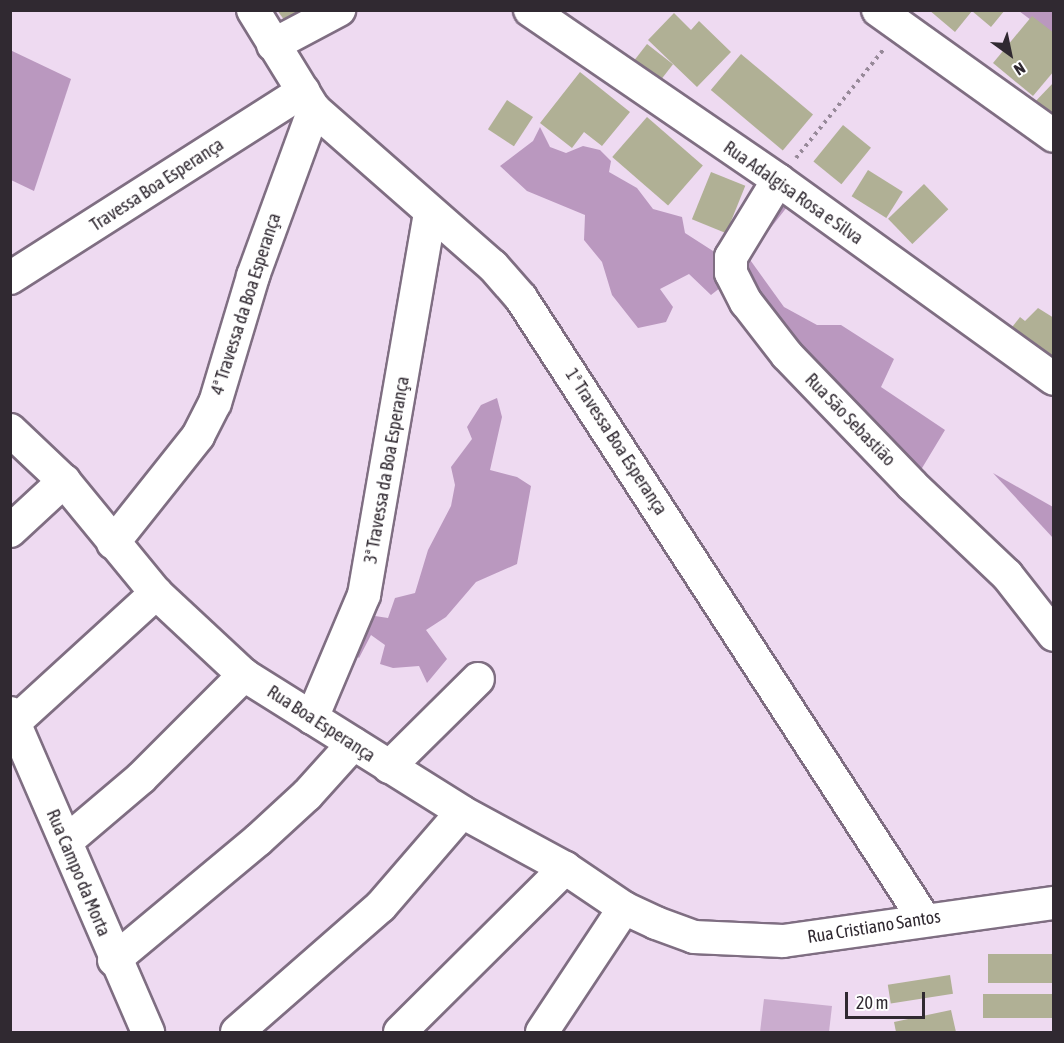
<!DOCTYPE html>
<html>
<head>
<meta charset="utf-8">
<style>
  body { margin:0 }
  #map { position:relative; width:1064px; height:1043px; overflow:hidden; background:#eedaf1; font-family:"Asap Condensed",sans-serif }
  div>[style] { position:absolute }
  .green>* { inset:0; background:#caacce }
  .forest>* { inset:0; background:#ba98bf }
  .building>* { inset:0; background:#b0b095; transform-origin:0 0 }
  .path>* { height:4px; margin-top:-2px; transform-origin:0; background:repeating-linear-gradient(90deg,#978999 0 3px,transparent 0 7.5px) }
  .roads { filter:drop-shadow(2px 0 #7f6e82) drop-shadow(-2px 0 #7f6e82) drop-shadow(0 2px #7f6e82) drop-shadow(0 -2px #7f6e82) }
  .minor>* { height:32px; margin:-16px; padding:0 16px; transform-origin:16px; border-radius:16px; background:#fff }
  span { translate:-50% -50%; white-space:nowrap; text-align:center; line-height:1.15; -webkit-text-stroke:4.5px #fff; paint-order:stroke }
  .street-label { font-size:18px; color:#302931 }
  .frame { position:absolute; inset:0; border:12px solid #302931; pointer-events:none }
  .north { position:absolute; left:980px; top:24px; width:60px; height:60px; -webkit-text-stroke:4px #fff; paint-order:stroke; rotate:147deg; font-size:16px; font-weight:700; line-height:24px; text-align:center; color:#302931 }
  .north::after { content:''; display:block; margin:auto; width:21px; height:27px; background:#302931; clip-path:polygon(50% 0,100% 100%,50% 72%,0 100%) }
  .scale { position:absolute; left:845px; top:992px; width:80px; height:27px; box-sizing:border-box; border:3px solid #302931; border-top:0; padding-left:8px; font-size:18px; line-height:21px; white-space:nowrap; color:#302931; -webkit-text-stroke:4px #fff; paint-order:stroke }
</style>
</head>
<body>
<div id="map">
  <div class="green">
    <div style="clip-path:polygon(764px 999px,832px 1006px,829px 1032px,760px 1032px)"></div>
  </div>
  <div class="forest">
    <div style="clip-path:polygon(1019px 11px,1053px 11px,1053px 39px,1043px 29px)"></div>
    <div style="clip-path:polygon(10px 50px,71px 79px,34px 191px,11px 180px)"></div>
    <div style="clip-path:polygon(540px 127px,550px 147px,566px 153px,583px 146px,600px 150px,611px 161px,609px 172px,637px 188px,653px 209px,682px 217px,685px 233px,713px 251px,725px 284px,711px 295px,689px 274px,660px 289px,673px 307px,666px 322px,638px 328px,612px 295px,602px 262px,584px 240px,585px 215px,527px 191px,500px 166px,533px 141px)"></div>
    <div style="clip-path:polygon(775px 176px,798px 193px,748px 257px,784px 307px,817px 325px,841px 325px,894px 359px,881px 387px,945px 430px,910px 488px,724px 256px)"></div>
    <div style="clip-path:polygon(497px 398px,502px 417px,490px 470px,517px 477px,531px 486px,517px 564px,476px 582px,446px 617px,426px 630px,447px 659px,427px 683px,419px 666px,393px 668px,380px 664px,385px 645px,371px 635px,359px 658px,348px 649px,362px 614px,388px 618px,395px 598px,415px 593px,428px 550px,451px 506px,455px 485px,451px 467px,472px 439px,467px 427px,481px 405px)"></div>
    <div style="clip-path:polygon(993px 473px,1053px 507px,1053px 538px)"></div>
  </div>
  <div class="building">
    <div style="clip-path:polygon(277px 10px,325px 10px,292px 31px)"></div>
    <div style="clip-path:polygon(929px 10px,1005px 10px,991px 27px,972px 11px,955px 32px)"></div>
    <div style="clip-path:polygon(674px 13px,691px 30px,699px 21px,731px 52px,697px 87px,648px 40px)"></div>
    <div style="clip-path:polygon(1032px 16px,1054px 33px,1054px 71px,1033px 96px,993px 63px)"></div>
    <div style="left:647px;top:44px;width:33px;height:24px;rotate:38deg"></div>
    <div style="left:741px;top:54px;width:94px;height:47px;rotate:40deg"></div>
    <div style="clip-path:polygon(580px 72px,630px 112px,602px 146px,584px 132px,572px 148px,540px 123px)"></div>
    <div style="clip-path:polygon(1054px 82px,1054px 124px,1032px 105px)"></div>
    <div style="left:507px;top:100px;width:31px;height:35px;rotate:33deg"></div>
    <div style="left:647px;top:117px;width:74px;height:53px;rotate:41deg"></div>
    <div style="left:843px;top:125px;width:36px;height:47px;rotate:39deg"></div>
    <div style="left:868px;top:170px;width:41px;height:31px;rotate:32deg"></div>
    <div style="left:711px;top:172px;width:37px;height:51px;rotate:22deg"></div>
    <div style="left:924px;top:184px;width:35px;height:50px;rotate:46deg"></div>
    <div style="clip-path:polygon(1038px 308px,1054px 318px,1054px 372px,1006px 335px,1020px 317px,1025px 321px)"></div>
    <div style="left:1054px;top:954px;width:29px;height:66px;rotate:90deg"></div>
    <div style="left:950px;top:975px;width:19px;height:63px;rotate:81deg"></div>
    <div style="left:1054px;top:994px;width:24px;height:71px;rotate:90deg"></div>
    <div style="clip-path:polygon(951px 1010px,956px 1032px,896px 1032px,894px 1022px)"></div>
  </div>
  <div class="path">
    <div style="left:796px;top:158px;width:140px;rotate:-51.1deg"></div>
  </div>
  <div class="roads">
    <div class="minor">
      <div style="left:253px;top:10px;width:116px;rotate:58.4deg"></div>
      <div style="left:314px;top:109px;width:238px;rotate:41.3deg"></div>
      <div style="left:493px;top:266px;width:43px;rotate:48.8deg"></div>
      <div style="left:521px;top:298px;width:740px;rotate:57.02deg"></div>
      <div style="left:530px;top:10px;width:301px;rotate:34.4deg"></div>
      <div style="left:778px;top:180px;width:340px;rotate:35.8deg"></div>
      <div style="left:878px;top:10px;width:216px;rotate:35.6deg"></div>
      <div style="left:273px;top:45px;width:75px;rotate:-27.9deg"></div>
      <div style="left:778px;top:180px;width:90px;rotate:121.4deg"></div>
      <div style="left:731px;top:257px;width:16px;rotate:90deg"></div>
      <div style="left:731px;top:273px;width:33px;rotate:63deg"></div>
      <div style="left:746px;top:302px;width:67px;rotate:52.3deg"></div>
      <div style="left:787px;top:355px;width:180px;rotate:46.1deg"></div>
      <div style="left:912px;top:485px;width:131px;rotate:43.5deg"></div>
      <div style="left:1007px;top:575px;width:76px;rotate:51.9deg"></div>
      <div style="left:10px;top:278px;width:348px;rotate:-32.5deg"></div>
      <div style="left:10px;top:430px;width:74px;rotate:43.4deg"></div>
      <div style="left:64px;top:481px;width:145px;rotate:50.6deg"></div>
      <div style="left:156px;top:593px;width:120px;rotate:43deg"></div>
      <div style="left:244px;top:675px;width:257px;rotate:32.1deg"></div>
      <div style="left:462px;top:812px;width:117px;rotate:28.5deg"></div>
      <div style="left:565px;top:868px;width:71px;rotate:34.1deg"></div>
      <div style="left:624px;top:908px;width:35px;rotate:25deg"></div>
      <div style="left:656px;top:923px;width:40px;rotate:20.2deg"></div>
      <div style="left:694px;top:937px;width:89px;rotate:2.6deg"></div>
      <div style="left:783px;top:941px;width:274px;rotate:-8deg"></div>
      <div style="left:10px;top:531px;width:74px;rotate:-42.8deg"></div>
      <div style="left:113px;top:543px;width:137px;rotate:-51.5deg"></div>
      <div style="left:198px;top:436px;width:37px;rotate:-63deg"></div>
      <div style="left:215px;top:403px;width:133px;rotate:-73.3deg"></div>
      <div style="left:253px;top:276px;width:178px;rotate:-69.9deg"></div>
      <div style="left:10px;top:713px;width:348px;rotate:66.6deg"></div>
      <div style="left:312px;top:718px;width:134px;rotate:-67.1deg"></div>
      <div style="left:364px;top:595px;width:388px;rotate:-80.2deg"></div>
      <div style="left:16px;top:721px;width:190px;rotate:-42.4deg"></div>
      <div style="left:389px;top:767px;width:125px;rotate:-44.7deg"></div>
      <div style="left:68px;top:840px;width:96px;rotate:-40.3deg"></div>
      <div style="left:141px;top:778px;width:146px;rotate:-45deg"></div>
      <div style="left:114px;top:960px;width:187px;rotate:-39.8deg"></div>
      <div style="left:258px;top:840px;width:67px;rotate:-42.6deg"></div>
      <div style="left:307px;top:795px;width:69px;rotate:-48deg"></div>
      <div style="left:237px;top:1032px;width:191px;rotate:-41.2deg"></div>
      <div style="left:381px;top:906px;width:124px;rotate:-49.2deg"></div>
      <div style="left:400px;top:1032px;width:233px;rotate:-44.8deg"></div>
      <div style="left:542px;top:1032px;width:149px;rotate:-56.5deg"></div>
    </div>
  </div>
  <div class="street-label">
    <span style="left:157px;top:185px;rotate:-33deg">Travessa Boa Esperança</span>
    <span style="left:793px;top:193px;rotate:35deg">Rua Adalgisa Rosa e Silva</span>
    <span style="left:246px;top:304px;rotate:-72deg">4ª Travessa da Boa Esperança</span>
    <span style="left:850px;top:420px;rotate:46deg">Rua São Sebastião</span>
    <span style="left:616px;top:442px;rotate:57deg">1ª Travessa Boa Esperança</span>
    <span style="left:387px;top:470px;rotate:-80deg">3ª Travessa da Boa Esperança</span>
    <span style="left:321px;top:724px;rotate:33deg">Rua Boa Esperança</span>
    <span style="left:78px;top:873px;rotate:67deg">Rua Campo da Morta</span>
    <span style="left:874px;top:927px;rotate:-9deg">Rua Cristiano Santos</span>
  </div>
  <div class="frame"></div>
  <div class="north">N</div>
  <div class="scale">20 m</div>
</div>
</body>
</html>
